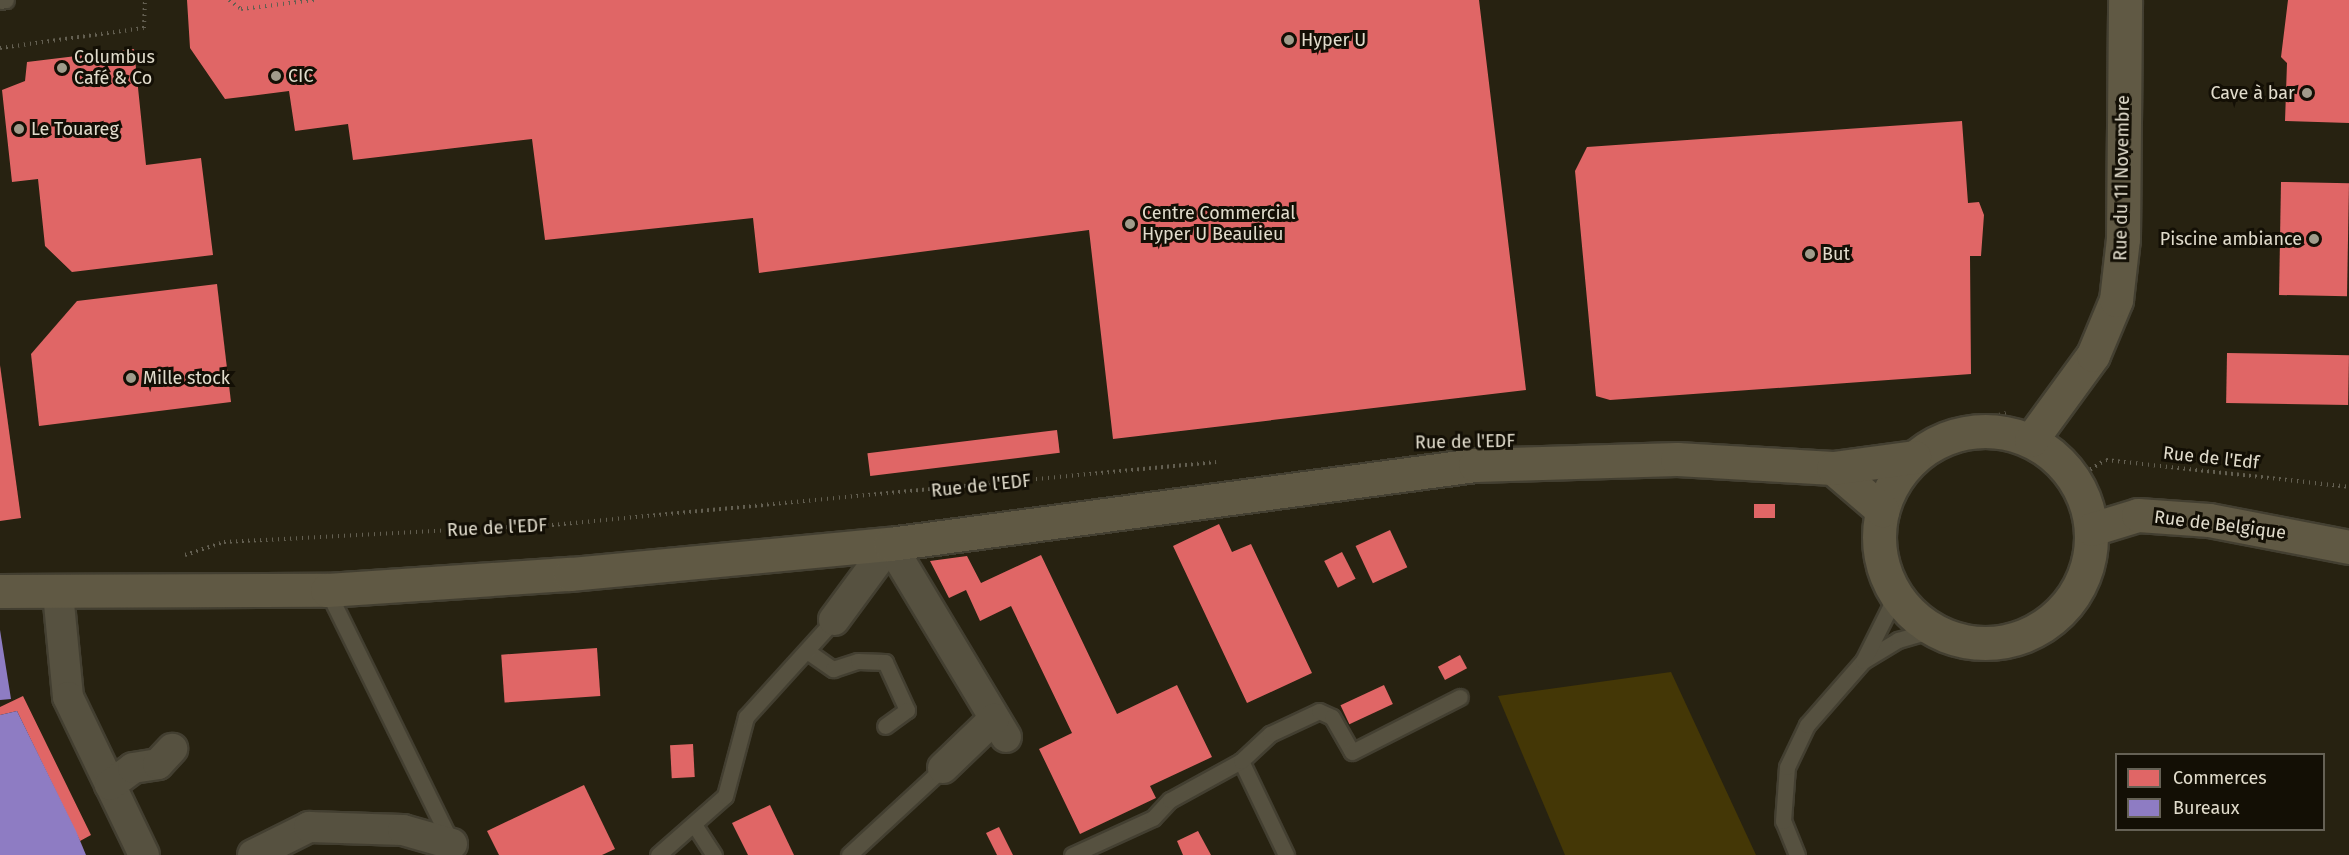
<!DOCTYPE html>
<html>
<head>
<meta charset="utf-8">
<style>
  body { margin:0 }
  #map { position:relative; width:2349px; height:855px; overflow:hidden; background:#272211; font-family:"Fira Sans",sans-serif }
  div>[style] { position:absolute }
  .green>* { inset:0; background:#443706 }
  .shops>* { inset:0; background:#e06666; transform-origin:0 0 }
  .offices>* { inset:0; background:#8e7cc3 }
  .path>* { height:4px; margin-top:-2px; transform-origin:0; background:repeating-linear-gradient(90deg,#635f51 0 1.5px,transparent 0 6px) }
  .roads { filter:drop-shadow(2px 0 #433f31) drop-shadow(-2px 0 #433f31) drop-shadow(0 2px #433f31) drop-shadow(0 -2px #433f31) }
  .lane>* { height:15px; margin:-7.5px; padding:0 7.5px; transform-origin:7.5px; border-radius:7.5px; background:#565140 }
  .street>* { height:30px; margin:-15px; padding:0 15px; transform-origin:15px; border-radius:15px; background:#565140 }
  .secondary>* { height:33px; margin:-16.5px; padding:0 16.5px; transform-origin:16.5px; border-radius:16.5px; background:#605944 }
  .secondary>.ring { margin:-16.5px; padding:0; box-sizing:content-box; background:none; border:33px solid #605944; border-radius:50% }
  .dots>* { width:16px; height:16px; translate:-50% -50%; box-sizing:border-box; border:3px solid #130f05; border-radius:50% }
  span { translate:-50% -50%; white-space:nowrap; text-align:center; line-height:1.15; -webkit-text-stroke:6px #130f05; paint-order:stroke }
  .poi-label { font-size:18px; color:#e1dccc }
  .left { translate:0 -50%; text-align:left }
  .right { translate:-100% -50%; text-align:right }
  .street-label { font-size:18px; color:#e1dccc }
  .legend { position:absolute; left:2115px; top:753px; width:210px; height:78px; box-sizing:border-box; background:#130f05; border:2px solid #656155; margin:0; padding:8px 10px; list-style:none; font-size:18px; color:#e1dccc }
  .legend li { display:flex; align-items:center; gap:12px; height:30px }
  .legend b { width:30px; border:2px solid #656155 }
</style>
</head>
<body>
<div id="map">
  <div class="green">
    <div style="clip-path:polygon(1671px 672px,1756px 855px,1565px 855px,1498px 696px)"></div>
  </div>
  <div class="shops">
    <div style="clip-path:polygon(187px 0,1479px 0,1526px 390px,1113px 439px,1089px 230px,759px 273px,753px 218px,545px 240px,532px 139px,353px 160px,348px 124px,295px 131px,289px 91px,225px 99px,190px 48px)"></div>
    <div style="clip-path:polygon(2288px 0,2349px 0,2349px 123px,2285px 121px,2287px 63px,2281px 57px)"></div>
    <div style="clip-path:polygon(134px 49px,146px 165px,201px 158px,213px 255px,72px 272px,45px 246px,38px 179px,12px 182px,2px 90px,25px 81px,27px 62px)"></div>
    <div style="clip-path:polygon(1962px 121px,1968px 203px,1979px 202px,1984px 215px,1981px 256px,1970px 256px,1971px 374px,1610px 400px,1596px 396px,1575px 171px,1587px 147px)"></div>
    <div style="left:2281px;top:182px;width:68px;height:113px;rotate:1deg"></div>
    <div style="clip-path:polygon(217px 284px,231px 402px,39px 426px,31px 354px,77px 301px)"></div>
    <div style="left:2227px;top:353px;width:122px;height:50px;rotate:1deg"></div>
    <div style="clip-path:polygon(0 365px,21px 518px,0 521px)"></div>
    <div style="left:1057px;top:430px;width:23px;height:191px;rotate:83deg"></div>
    <div style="left:1775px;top:504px;width:14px;height:21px;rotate:90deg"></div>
    <div style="clip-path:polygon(1219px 524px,1232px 552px,1251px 544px,1312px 673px,1247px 703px,1173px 546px)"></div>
    <div style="left:1390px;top:530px;width:41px;height:38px;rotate:65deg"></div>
    <div style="left:1342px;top:552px;width:30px;height:20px;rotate:63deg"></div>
    <div style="clip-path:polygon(1041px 555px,1117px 714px,1177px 685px,1212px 757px,1150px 786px,1156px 798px,1080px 834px,1039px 749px,1072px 733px,1011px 606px,980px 621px,966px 590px,949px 598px,930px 561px,967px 556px,981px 583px)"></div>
    <div style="left:597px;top:648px;width:48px;height:96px;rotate:86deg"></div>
    <div style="left:1460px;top:655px;width:15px;height:25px;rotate:62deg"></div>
    <div style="left:1384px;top:685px;width:21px;height:48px;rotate:65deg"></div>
    <div style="clip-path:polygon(23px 696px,91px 835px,80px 841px,17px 711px,0 715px,0 707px)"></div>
    <div style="left:693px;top:744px;width:33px;height:23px;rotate:87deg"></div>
    <div style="clip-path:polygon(584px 785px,615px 849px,602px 855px,499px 855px,487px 831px)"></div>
    <div style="clip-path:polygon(770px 805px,794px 855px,748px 855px,732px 823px)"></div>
    <div style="clip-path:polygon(999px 827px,1013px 855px,997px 855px,986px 833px)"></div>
    <div style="clip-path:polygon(1198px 831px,1211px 855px,1183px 855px,1177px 841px)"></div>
  </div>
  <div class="offices">
    <div style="clip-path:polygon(0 630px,11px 699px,0 700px)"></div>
    <div style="clip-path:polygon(17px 711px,76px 831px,86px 855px,0 855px,0 715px)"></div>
  </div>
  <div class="path">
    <div style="left:229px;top:0;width:15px;rotate:37deg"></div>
    <div style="left:241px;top:9px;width:74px;rotate:-7deg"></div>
    <div style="left:0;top:48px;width:145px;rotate:-7.9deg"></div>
    <div style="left:144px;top:28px;width:28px;rotate:-88deg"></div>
    <div style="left:1935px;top:431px;width:73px;rotate:-14.2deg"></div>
    <div style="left:2075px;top:479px;width:36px;rotate:-32deg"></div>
    <div style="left:2106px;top:460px;width:244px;rotate:6.3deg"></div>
    <div style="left:185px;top:555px;width:41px;rotate:-18.4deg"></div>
    <div style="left:224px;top:542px;width:328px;rotate:-3deg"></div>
    <div style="left:552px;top:525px;width:667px;rotate:-5.42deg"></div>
  </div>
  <div class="roads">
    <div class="lane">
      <div style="left:0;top:1px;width:6px;rotate:-9deg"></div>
      <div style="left:327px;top:590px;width:283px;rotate:63.8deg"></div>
      <div style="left:807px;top:651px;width:32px;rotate:35deg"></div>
      <div style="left:833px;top:669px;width:26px;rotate:-18deg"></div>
      <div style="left:858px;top:661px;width:27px;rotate:2deg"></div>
      <div style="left:885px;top:662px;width:53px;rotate:65.4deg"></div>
      <div style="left:907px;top:710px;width:27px;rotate:144deg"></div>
      <div style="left:1863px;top:661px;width:41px;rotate:-31deg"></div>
      <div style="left:1898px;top:640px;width:36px;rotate:-16deg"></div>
      <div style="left:1241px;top:761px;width:104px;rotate:64.4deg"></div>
      <div style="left:695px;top:826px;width:35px;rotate:57deg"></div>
      <div style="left:658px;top:855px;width:89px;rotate:-41.4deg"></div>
      <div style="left:725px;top:796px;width:82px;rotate:-75.1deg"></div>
      <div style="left:746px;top:717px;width:131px;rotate:-47.8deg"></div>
      <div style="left:849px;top:855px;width:128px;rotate:-42.8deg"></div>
      <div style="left:1072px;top:855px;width:89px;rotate:-24.6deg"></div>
      <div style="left:1153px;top:818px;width:25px;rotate:-47deg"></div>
      <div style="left:1170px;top:800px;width:81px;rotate:-28.8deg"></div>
      <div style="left:1241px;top:761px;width:40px;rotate:-43deg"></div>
      <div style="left:1270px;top:734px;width:54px;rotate:-25.1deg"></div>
      <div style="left:1319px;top:711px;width:14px;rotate:25deg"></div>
      <div style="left:1332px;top:717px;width:40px;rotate:60.3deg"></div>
      <div style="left:1352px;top:752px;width:121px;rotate:-27deg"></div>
      <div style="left:1797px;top:855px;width:37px;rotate:-112deg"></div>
      <div style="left:1783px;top:821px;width:54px;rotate:-85.8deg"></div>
      <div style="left:1787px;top:767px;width:47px;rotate:-64.5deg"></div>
      <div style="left:1807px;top:725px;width:85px;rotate:-48.8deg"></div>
      <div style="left:1863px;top:661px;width:74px;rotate:-63.4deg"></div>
    </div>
    <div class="street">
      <div style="left:58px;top:593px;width:104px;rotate:84.5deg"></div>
      <div style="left:68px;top:697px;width:175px;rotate:64.3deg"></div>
      <div style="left:834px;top:620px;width:94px;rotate:-53.6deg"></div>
      <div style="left:890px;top:544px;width:225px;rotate:59deg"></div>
      <div style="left:943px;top:768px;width:71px;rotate:-43.9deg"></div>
      <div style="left:110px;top:785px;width:29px;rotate:-36deg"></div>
      <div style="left:133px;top:768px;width:25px;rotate:-9deg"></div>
      <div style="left:158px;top:764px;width:21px;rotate:-47deg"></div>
      <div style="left:253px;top:855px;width:63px;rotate:-26.6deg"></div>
      <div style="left:309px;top:827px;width:94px;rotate:1.8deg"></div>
      <div style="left:403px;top:830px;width:51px;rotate:15.9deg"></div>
    </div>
    <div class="secondary">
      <div class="ring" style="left:1879px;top:431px;width:179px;height:179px"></div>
      <div style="left:2031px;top:440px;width:105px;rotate:-53.9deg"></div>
      <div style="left:2093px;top:355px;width:60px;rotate:-67.3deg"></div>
      <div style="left:2116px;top:300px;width:61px;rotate:-83.5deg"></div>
      <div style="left:2123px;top:239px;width:239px;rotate:-89.5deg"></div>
      <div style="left:1833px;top:468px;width:65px;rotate:40.6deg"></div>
      <div style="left:2092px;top:529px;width:48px;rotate:-16.9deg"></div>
      <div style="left:2138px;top:515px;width:71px;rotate:4deg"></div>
      <div style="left:2209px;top:520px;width:143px;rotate:10.9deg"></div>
      <div style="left:0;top:591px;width:327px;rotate:-0.2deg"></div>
      <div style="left:327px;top:590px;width:244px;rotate:-3.8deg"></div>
      <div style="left:570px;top:574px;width:321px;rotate:-5.4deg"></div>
      <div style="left:890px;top:544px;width:590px;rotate:-7.69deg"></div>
      <div style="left:1475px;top:465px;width:202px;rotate:-1.7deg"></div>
      <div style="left:1677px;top:459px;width:156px;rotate:3.3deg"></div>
      <div style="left:1833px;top:468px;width:82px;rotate:-7.7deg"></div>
    </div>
  </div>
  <div class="dots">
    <div style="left:1289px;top:40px;background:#a09b8b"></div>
    <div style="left:62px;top:68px;background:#a09b8b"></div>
    <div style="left:276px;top:76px;background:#a09b8b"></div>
    <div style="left:2307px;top:93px;background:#a09b8b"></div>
    <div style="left:19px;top:129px;background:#a09b8b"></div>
    <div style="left:1130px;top:224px;background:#a09b8b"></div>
    <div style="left:2314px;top:239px;background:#a09b8b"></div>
    <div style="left:1810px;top:254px;background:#a09b8b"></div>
    <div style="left:131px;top:378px;background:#a09b8b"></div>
  </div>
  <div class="poi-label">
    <span class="left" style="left:1301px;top:40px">Hyper U</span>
    <span class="left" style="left:74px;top:68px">Columbus<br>Café &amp; Co</span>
    <span class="left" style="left:288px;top:76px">CIC</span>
    <span class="right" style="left:2295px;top:93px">Cave à bar</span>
    <span class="left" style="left:31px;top:129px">Le Touareg</span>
    <span class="left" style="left:1142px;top:224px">Centre Commercial<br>Hyper U Beaulieu</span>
    <span class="right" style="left:2302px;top:239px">Piscine ambiance</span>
    <span class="left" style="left:1822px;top:254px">But</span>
    <span class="left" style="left:143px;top:378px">Mille stock</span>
  </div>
  <div class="street-label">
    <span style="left:2122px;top:178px;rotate:-89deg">Rue du 11 Novembre</span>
    <span style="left:1465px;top:442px;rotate:-1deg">Rue de l'EDF</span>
    <span style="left:2211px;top:458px;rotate:6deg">Rue de l'Edf</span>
    <span style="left:981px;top:486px;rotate:-6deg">Rue de l'EDF</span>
    <span style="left:2220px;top:525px;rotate:7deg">Rue de Belgique</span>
    <span style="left:497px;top:528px;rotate:-3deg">Rue de l'EDF</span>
  </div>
  <ul class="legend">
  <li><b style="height:16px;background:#e06666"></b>Commerces</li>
  <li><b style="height:16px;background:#8e7cc3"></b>Bureaux</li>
  </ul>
</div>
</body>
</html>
